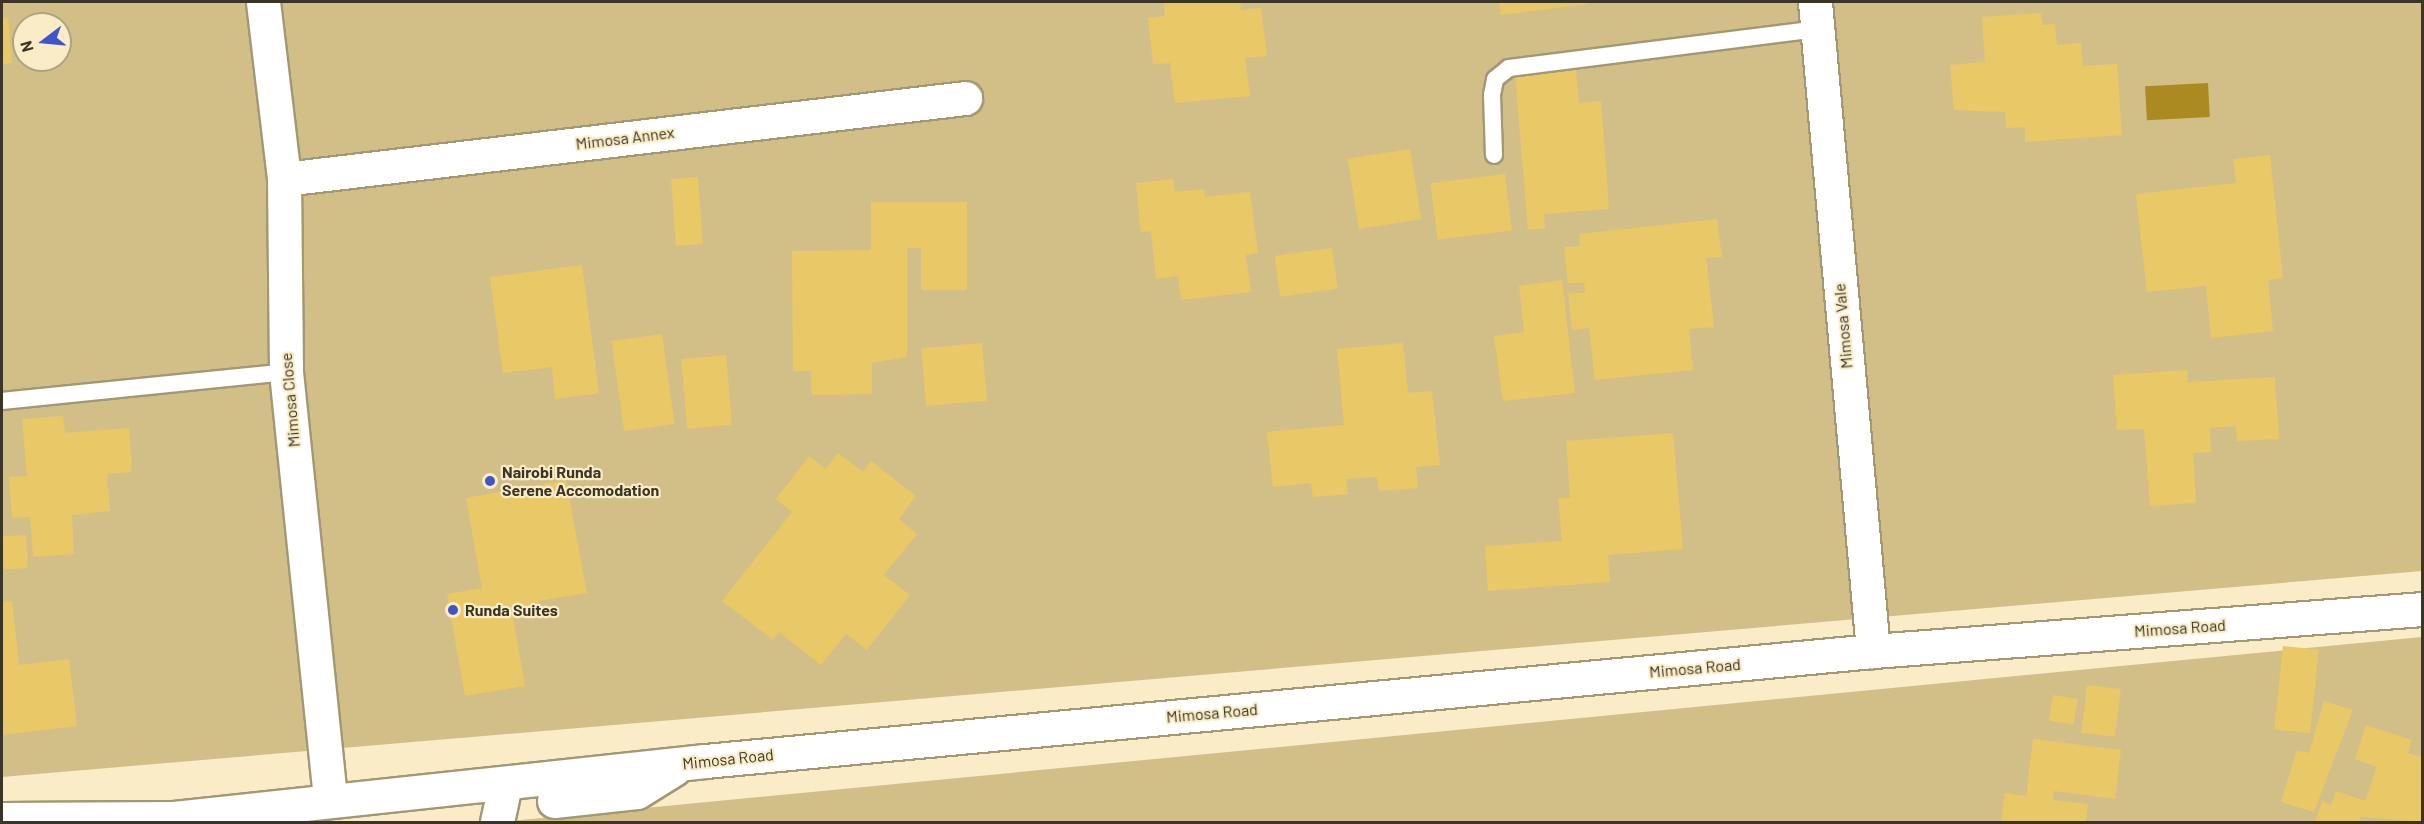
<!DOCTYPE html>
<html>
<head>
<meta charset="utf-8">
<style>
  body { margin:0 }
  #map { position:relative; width:2424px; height:824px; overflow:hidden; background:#f9ecc7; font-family:Barlow,sans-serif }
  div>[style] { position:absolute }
  .green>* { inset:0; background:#d2bf88 }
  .water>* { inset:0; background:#aa8a21; transform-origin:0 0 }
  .building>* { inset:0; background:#e9c868; transform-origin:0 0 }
  .roads { filter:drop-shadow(2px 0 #a39774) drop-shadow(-2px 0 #a39774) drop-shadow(0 2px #a39774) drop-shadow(0 -2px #a39774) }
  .lane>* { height:16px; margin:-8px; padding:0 8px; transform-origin:8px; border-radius:8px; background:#fff }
  .street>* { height:33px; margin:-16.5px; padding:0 16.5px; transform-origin:16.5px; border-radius:16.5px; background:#fff }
  .dots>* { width:16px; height:16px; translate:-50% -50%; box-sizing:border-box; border:3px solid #f9ecc7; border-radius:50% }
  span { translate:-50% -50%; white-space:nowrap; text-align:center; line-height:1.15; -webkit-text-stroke:4.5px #f9ecc7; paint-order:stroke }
  .street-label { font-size:16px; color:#3a3527 }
  .poi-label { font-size:16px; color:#3a3527; font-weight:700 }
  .left { translate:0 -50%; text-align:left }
  .frame { position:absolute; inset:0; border:3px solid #3a3527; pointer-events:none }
  .north { position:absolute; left:12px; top:12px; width:60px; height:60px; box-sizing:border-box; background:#f9ecc7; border:2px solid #ada387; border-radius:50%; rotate:254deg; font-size:16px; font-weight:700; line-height:24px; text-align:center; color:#3a3527 }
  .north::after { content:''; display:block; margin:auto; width:21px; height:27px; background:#4055c9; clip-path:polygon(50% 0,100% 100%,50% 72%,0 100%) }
</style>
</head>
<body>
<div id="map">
  <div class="green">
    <div style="clip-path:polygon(evenodd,2px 2px,2422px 2px,2422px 571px,2px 777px,2px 2px,24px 24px,60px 24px,60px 60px,24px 60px,24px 24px)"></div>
    <div style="clip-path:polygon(2422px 637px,2422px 822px,500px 822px)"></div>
  </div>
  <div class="water">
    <div style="left:2208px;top:83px;width:34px;height:63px;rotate:87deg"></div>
  </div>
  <div class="building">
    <div style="clip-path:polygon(1164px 2px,1240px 2px,1241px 10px,1261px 8px,1267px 56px,1245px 58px,1250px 96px,1175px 103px,1170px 63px,1153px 64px,1148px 18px,1165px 16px)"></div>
    <div style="clip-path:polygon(1499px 2px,1587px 2px,1587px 4px,1501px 15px)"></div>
    <div style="clip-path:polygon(2041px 13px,2043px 25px,2055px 24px,2057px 45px,2081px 43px,2083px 66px,2117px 64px,2122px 135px,2025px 142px,2025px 127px,2006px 128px,2005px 112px,1954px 110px,1950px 65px,1985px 62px,1982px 17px)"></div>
    <div style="clip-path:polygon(2px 18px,8px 18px,12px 63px,2px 64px)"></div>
    <div style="clip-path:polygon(1576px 70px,1579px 103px,1601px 101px,1609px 209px,1544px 214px,1545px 228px,1528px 230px,1515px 74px)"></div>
    <div style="left:1410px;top:149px;width:71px;height:63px;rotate:81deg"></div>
    <div style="clip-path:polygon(2270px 155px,2283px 278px,2268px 280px,2273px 331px,2211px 338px,2206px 286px,2147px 292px,2136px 194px,2236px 183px,2233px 159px)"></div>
    <div style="left:1505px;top:174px;width:57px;height:75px;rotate:83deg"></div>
    <div style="left:698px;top:177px;width:67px;height:27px;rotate:86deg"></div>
    <div style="clip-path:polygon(1173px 179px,1175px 192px,1204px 189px,1205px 197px,1250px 192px,1258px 253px,1246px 255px,1251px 292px,1181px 300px,1178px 276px,1156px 279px,1151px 231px,1141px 232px,1136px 183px)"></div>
    <div style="clip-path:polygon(871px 202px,967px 202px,967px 290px,921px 290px,921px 248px,907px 248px,907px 357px,872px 363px,872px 394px,812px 395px,811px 371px,793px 371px,792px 251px,871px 250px)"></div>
    <div style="clip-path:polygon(1717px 219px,1722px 257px,1706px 258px,1714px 327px,1689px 329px,1693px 370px,1595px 380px,1589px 328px,1572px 330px,1568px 294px,1585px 292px,1584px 282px,1568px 284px,1564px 247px,1580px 246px,1579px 234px)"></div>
    <div style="left:1332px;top:248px;width:41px;height:58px;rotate:82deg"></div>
    <div style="clip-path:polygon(582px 265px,599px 393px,555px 399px,552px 367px,503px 373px,490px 277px)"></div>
    <div style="clip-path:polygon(1562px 280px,1575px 393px,1503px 401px,1494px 336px,1524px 332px,1519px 286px)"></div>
    <div style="left:662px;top:334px;width:91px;height:51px;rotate:82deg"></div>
    <div style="left:982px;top:343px;width:58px;height:61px;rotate:85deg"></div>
    <div style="clip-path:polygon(1403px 343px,1408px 393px,1432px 391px,1440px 465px,1416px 467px,1418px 488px,1379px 491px,1377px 477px,1346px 479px,1348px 494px,1313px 497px,1311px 483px,1273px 487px,1267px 432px,1344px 425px,1337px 349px)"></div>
    <div style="left:726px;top:355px;width:70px;height:45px;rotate:85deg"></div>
    <div style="clip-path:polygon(2187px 370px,2188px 382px,2275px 377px,2279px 439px,2237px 441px,2236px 426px,2210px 428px,2211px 452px,2193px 453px,2196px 503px,2150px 506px,2144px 429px,2117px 430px,2113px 375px)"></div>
    <div style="clip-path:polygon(63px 416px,65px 433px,129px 428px,132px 472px,107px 474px,110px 511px,72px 515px,74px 554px,33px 557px,30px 517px,12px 518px,9px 477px,27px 476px,22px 419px)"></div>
    <div style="clip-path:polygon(1673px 433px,1683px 549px,1608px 555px,1610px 582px,1488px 591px,1485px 546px,1562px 541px,1558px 498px,1570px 498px,1566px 441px)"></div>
    <div style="clip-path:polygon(838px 453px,863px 472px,871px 461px,916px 496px,899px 519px,917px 534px,884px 575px,910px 595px,867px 650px,846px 634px,821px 665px,779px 632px,773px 640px,722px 601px,792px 512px,776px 499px,809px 456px,826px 469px)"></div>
    <div style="clip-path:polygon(566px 480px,587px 593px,539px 601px,541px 612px,513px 617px,525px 686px,465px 696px,447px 594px,482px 588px,466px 498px)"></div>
    <div style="left:26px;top:535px;width:33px;height:24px;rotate:87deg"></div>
    <div style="clip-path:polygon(12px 601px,19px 665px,69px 659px,77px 726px,2px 735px,2px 602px)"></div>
    <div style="left:2283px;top:646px;width:36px;height:84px;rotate:6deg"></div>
    <div style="left:2087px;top:685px;width:34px;height:48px;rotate:7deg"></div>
    <div style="left:2053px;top:695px;width:25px;height:26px;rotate:9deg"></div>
    <div style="clip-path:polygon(2324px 701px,2353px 710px,2314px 812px,2281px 802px,2297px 750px,2309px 753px)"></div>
    <div style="clip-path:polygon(2366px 725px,2412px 740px,2408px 753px,2422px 757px,2422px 822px,2361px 817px,2359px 822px,2315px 822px,2322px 801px,2331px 805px,2336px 791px,2365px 801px,2377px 767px,2355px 759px)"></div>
    <div style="clip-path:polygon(2033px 739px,2121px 750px,2115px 799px,2054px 791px,2053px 800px,2088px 804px,2086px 822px,2001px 822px,2005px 793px,2026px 796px)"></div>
  </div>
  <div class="roads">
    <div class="lane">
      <div style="left:1494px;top:155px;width:60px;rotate:-91.9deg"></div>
      <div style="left:1492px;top:95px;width:16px;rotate:-79deg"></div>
      <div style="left:1495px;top:79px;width:18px;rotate:-38deg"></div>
      <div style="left:1509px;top:68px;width:310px;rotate:-7.2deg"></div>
      <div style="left:2px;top:401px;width:285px;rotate:-5.8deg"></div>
    </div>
    <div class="street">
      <div style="left:263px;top:2px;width:178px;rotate:83.2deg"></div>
      <div style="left:284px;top:179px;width:193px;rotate:89.4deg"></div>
      <div style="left:286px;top:372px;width:428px;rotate:84.1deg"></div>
      <div style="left:1815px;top:2px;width:652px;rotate:84.89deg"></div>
      <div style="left:284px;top:179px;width:686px;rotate:-6.78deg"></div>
      <div style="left:554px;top:801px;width:83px;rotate:-6.2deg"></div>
      <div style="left:637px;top:792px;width:44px;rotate:-31.9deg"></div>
      <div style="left:2px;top:819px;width:172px;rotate:-0.3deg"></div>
      <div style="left:174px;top:818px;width:534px;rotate:-6.13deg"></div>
      <div style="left:705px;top:761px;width:1173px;rotate:-5.38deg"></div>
      <div style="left:1873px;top:651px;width:551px;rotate:-4.37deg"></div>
      <div style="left:497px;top:822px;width:38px;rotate:-78deg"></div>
    </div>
  </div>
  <div class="dots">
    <div style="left:490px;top:481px;background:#4055c9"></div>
    <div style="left:453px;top:610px;background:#4055c9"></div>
  </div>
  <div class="street-label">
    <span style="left:625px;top:138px;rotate:-7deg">Mimosa Annex</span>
    <span style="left:1843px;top:326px;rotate:-95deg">Mimosa Vale</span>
    <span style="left:290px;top:400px;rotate:-95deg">Mimosa Close</span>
    <span style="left:2180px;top:628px;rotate:-4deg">Mimosa Road</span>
    <span style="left:1695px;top:668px;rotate:-5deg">Mimosa Road</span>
    <span style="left:1212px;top:713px;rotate:-5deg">Mimosa Road</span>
    <span style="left:728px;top:759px;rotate:-6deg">Mimosa Road</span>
  </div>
  <div class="poi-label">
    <span class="left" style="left:502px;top:481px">Nairobi Runda<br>Serene Accomodation</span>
    <span class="left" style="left:465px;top:610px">Runda Suites</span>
  </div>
  <div class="frame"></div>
  <div class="north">N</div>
</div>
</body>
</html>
